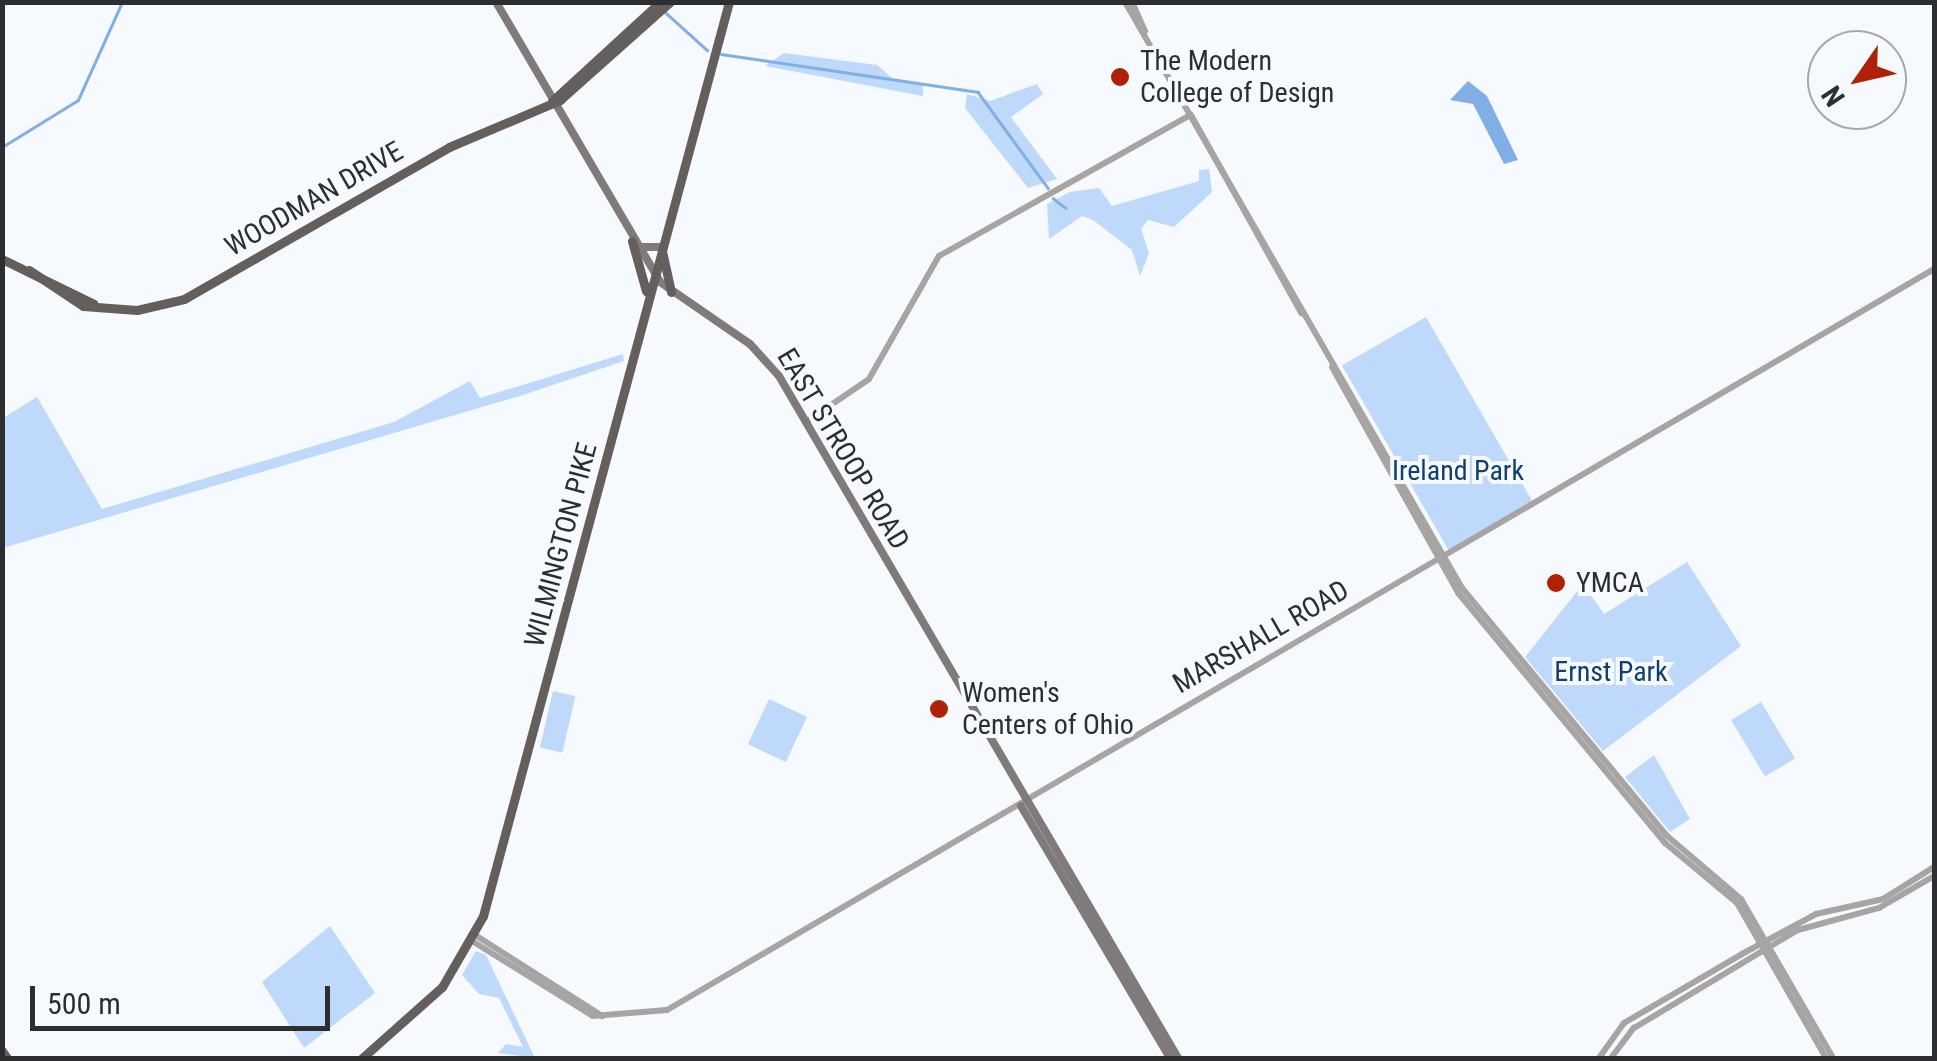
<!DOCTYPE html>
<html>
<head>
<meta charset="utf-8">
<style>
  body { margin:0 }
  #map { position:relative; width:1937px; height:1061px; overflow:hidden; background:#f6fafe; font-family:"Roboto Condensed",sans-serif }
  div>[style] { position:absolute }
  .green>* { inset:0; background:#bed9f9; transform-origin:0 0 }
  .water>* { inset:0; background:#81aee4 }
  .stream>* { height:2.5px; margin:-1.25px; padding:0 1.25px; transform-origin:1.25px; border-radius:1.25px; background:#81aee4 }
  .tertiary>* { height:6px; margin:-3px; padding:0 3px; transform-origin:3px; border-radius:3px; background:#a7a4a3 }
  .secondary>* { height:8px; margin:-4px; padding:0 4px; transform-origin:4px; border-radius:4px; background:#807b7a }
  .primary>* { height:9px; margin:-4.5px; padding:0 4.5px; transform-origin:4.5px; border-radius:4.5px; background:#645f5d }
  .dots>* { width:28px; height:28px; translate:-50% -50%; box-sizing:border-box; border:5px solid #f6fafe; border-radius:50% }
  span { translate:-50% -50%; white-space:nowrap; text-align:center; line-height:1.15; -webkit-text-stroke:8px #f6fafe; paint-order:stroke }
  .poi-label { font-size:28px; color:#2c2e30 }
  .left { translate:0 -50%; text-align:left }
  .street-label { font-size:28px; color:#2c2e30 }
  .park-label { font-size:28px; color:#103e6f }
  .frame { position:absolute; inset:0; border:5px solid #2c2e30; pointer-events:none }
  .north { position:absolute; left:1807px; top:30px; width:100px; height:100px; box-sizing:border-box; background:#f6fafe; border:2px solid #a5a8ac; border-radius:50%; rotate:236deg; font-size:28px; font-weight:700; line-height:40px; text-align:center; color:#2c2e30 }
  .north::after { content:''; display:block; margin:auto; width:35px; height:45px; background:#ae2104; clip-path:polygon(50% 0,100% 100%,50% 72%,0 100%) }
  .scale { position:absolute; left:30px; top:986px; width:300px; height:45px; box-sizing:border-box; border:5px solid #2c2e30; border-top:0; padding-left:12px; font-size:30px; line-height:35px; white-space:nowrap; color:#2c2e30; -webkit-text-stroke:8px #f6fafe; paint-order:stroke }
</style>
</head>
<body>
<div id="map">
  <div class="green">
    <div style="clip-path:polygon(784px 53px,877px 65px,894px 80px,923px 85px,923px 96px,765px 66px)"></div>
    <div style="clip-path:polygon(1037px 84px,1043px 94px,1011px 117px,1057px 179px,1028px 188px,965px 108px,967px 94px,990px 101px)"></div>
    <div style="clip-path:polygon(1209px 169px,1212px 192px,1174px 227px,1148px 220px,1141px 229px,1149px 253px,1140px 276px,1132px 250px,1093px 220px,1082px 216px,1049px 239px,1047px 204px,1070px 192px,1099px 188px,1112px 206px,1199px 181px,1199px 170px)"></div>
    <div style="left:1426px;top:317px;width:213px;height:97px;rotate:60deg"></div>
    <div style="clip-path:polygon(623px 354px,624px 361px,523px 395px,3px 548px,3px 418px,37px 397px,102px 509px,394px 422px,470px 381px,480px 398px)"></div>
    <div style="clip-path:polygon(1687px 562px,1741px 646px,1603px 751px,1525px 657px,1583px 584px,1604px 614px)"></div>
    <div style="left:553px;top:691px;width:23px;height:58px;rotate:13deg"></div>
    <div style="left:769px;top:699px;width:42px;height:50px;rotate:25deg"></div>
    <div style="left:1761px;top:702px;width:66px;height:35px;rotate:59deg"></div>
    <div style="clip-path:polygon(1654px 755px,1690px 819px,1670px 832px,1625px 777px)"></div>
    <div style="clip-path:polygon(330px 926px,375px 993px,304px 1048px,262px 982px)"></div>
    <div style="clip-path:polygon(476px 951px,486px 955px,535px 1058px,498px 1053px,506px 1044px,523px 1047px,499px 998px,479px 994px,462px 975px)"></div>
  </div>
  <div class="water">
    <div style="clip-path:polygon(1468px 81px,1487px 96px,1518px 160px,1504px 164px,1473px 104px,1450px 100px)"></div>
  </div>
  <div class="stream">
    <div style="left:665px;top:12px;width:57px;rotate:42.1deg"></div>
    <div style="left:721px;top:54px;width:260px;rotate:8.4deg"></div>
    <div style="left:978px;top:92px;width:119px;rotate:53.9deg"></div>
    <div style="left:2px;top:147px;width:89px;rotate:-31.7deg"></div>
    <div style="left:78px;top:100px;width:107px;rotate:-65.8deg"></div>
    <div style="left:1053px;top:198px;width:16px;rotate:38deg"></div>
  </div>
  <div class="tertiary">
    <div style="left:1125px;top:2px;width:676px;rotate:60.1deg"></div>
    <div style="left:1462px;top:588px;width:320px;rotate:50.4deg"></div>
    <div style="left:1666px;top:835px;width:99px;rotate:40.5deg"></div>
    <div style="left:1741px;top:899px;width:184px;rotate:59.9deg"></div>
    <div style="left:1132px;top:2px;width:32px;rotate:66deg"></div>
    <div style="left:1191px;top:115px;width:227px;rotate:60.9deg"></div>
    <div style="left:1332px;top:367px;width:260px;rotate:60.8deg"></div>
    <div style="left:1459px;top:594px;width:323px;rotate:50.4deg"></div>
    <div style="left:1665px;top:843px;width:94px;rotate:39.8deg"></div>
    <div style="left:1737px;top:903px;width:179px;rotate:60.1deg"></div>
    <div style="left:806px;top:422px;width:76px;rotate:-34.3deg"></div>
    <div style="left:869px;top:379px;width:142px;rotate:-60.4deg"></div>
    <div style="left:939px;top:256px;width:288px;rotate:-29.3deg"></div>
    <div style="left:475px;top:935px;width:151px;rotate:32.5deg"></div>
    <div style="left:472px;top:941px;width:142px;rotate:31.8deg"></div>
    <div style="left:593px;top:1016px;width:74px;rotate:-4.6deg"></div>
    <div style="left:667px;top:1010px;width:1468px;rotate:-30.32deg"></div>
    <div style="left:1599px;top:1058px;width:43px;rotate:-54.5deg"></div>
    <div style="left:1624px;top:1023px;width:137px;rotate:-30.3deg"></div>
    <div style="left:1742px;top:954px;width:84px;rotate:-28.4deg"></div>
    <div style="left:1816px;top:914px;width:69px;rotate:-12.6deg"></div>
    <div style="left:1883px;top:899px;width:60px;rotate:-32.1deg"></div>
    <div style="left:1611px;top:1058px;width:38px;rotate:-53deg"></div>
    <div style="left:1634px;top:1028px;width:191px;rotate:-30.9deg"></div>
    <div style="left:1798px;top:930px;width:84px;rotate:-15.2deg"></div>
    <div style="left:1879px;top:908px;width:64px;rotate:-30.2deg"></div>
  </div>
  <div class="secondary">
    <div style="left:496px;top:2px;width:324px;rotate:59.6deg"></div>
    <div style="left:660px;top:282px;width:109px;rotate:34.6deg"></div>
    <div style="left:750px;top:344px;width:43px;rotate:47.8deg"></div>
    <div style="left:779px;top:376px;width:790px;rotate:59.67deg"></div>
    <div style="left:638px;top:247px;width:23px"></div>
    <div style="left:1021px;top:806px;width:293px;rotate:59.4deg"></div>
  </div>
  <div class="primary">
    <div style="left:552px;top:101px;width:147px;rotate:-42.5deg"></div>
    <div style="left:632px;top:241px;width:52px;rotate:74.4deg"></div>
    <div style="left:662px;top:251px;width:42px;rotate:77.6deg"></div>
    <div style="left:2px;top:259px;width:102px;rotate:26.1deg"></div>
    <div style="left:29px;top:270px;width:65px;rotate:33.7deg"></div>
    <div style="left:83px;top:306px;width:54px;rotate:4.2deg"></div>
    <div style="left:137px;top:310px;width:48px;rotate:-13.2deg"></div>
    <div style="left:184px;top:299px;width:305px;rotate:-29.8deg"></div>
    <div style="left:449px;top:147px;width:121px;rotate:-22.9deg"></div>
    <div style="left:560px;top:100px;width:147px;rotate:-41.7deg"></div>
    <div style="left:2px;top:1051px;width:9px;rotate:54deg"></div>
    <div style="left:362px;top:1058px;width:107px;rotate:-41.6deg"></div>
    <div style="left:442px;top:987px;width:82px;rotate:-60deg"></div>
    <div style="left:483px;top:916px;width:947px;rotate:-74.94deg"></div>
  </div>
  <div class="dots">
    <div style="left:1120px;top:77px;background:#ae2104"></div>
    <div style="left:1556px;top:583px;background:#ae2104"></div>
    <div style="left:939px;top:709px;background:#ae2104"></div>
  </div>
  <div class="poi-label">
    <span class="left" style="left:1140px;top:77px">The Modern<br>College of Design</span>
    <span class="left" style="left:1576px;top:583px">YMCA</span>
    <span class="left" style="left:962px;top:709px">Women's<br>Centers of Ohio</span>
  </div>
  <div class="street-label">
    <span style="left:314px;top:199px;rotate:-30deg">WOODMAN DRIVE</span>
    <span style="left:843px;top:449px;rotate:59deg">EAST STROOP ROAD</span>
    <span style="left:561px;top:545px;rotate:-75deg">WILMINGTON PIKE</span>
    <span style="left:1261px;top:637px;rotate:-30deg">MARSHALL ROAD</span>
  </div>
  <div class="park-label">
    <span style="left:1458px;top:471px">Ireland Park</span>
    <span style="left:1611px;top:672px">Ernst Park</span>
  </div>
  <div class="frame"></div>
  <div class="north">N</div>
  <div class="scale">500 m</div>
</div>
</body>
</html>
